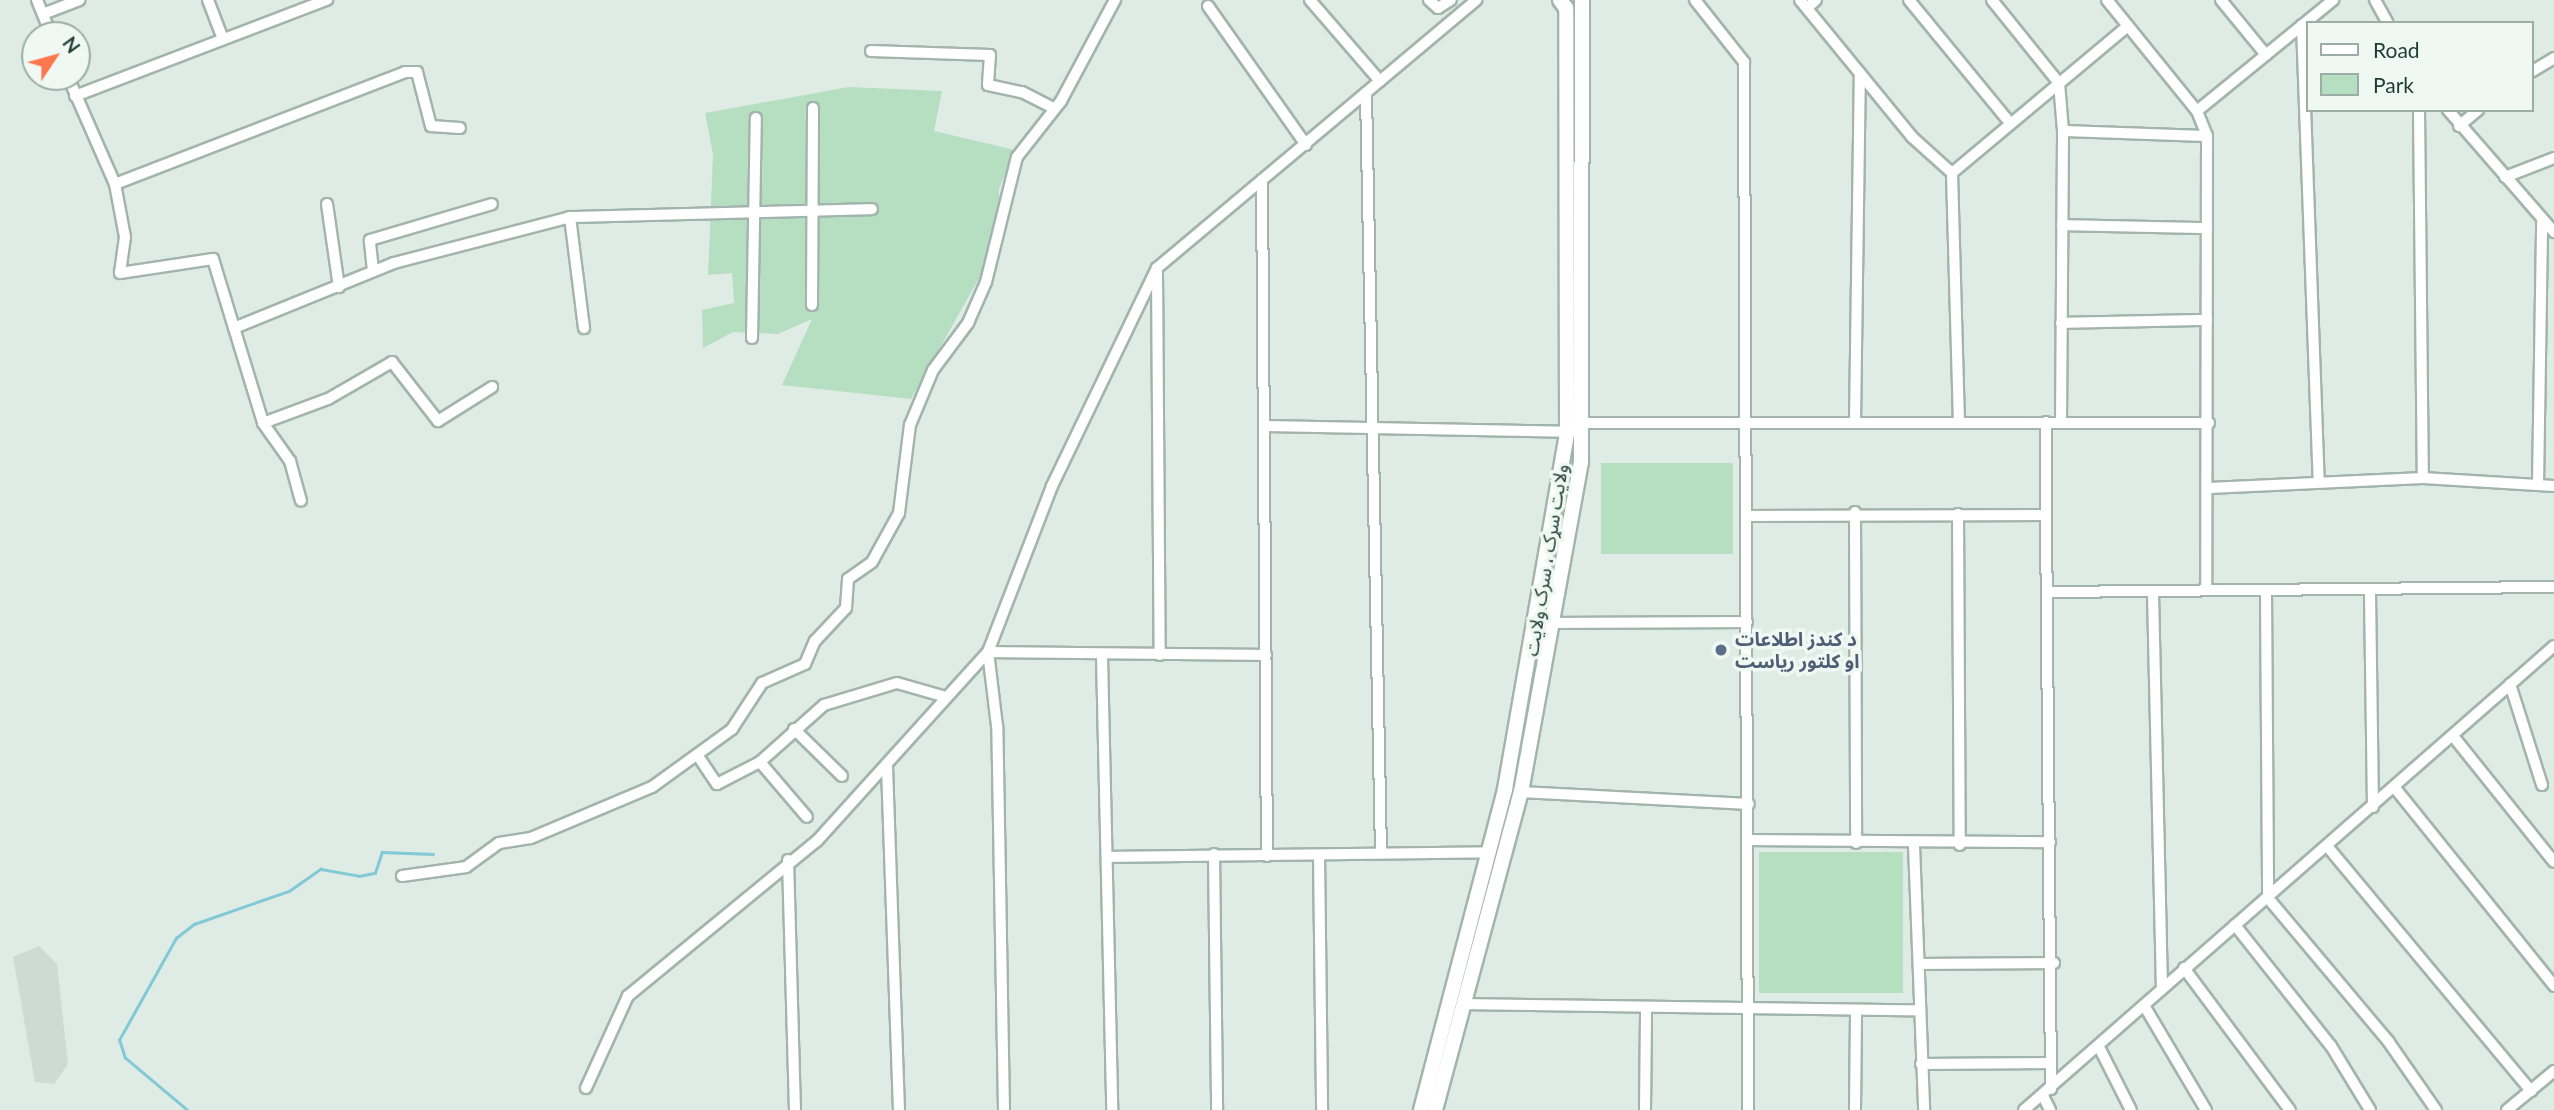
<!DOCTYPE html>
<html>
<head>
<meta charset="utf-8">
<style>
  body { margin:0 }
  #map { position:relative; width:2554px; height:1110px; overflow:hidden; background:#dfece6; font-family:Lato,"Noto Sans Arabic",sans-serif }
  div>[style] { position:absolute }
  .built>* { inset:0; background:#cddbd5 }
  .green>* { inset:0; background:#b6dfc1; transform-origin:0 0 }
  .stream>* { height:2.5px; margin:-1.25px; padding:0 1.25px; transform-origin:1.25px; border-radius:1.25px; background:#82c9d5 }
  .roads { filter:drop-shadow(2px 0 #a2b4ad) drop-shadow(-2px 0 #a2b4ad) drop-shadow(0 2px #a2b4ad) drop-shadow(0 -2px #a2b4ad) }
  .street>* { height:10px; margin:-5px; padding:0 5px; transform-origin:5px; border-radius:5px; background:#fff }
  .secondary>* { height:14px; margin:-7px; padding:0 7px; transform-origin:7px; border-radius:7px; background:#fff }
  .dots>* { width:19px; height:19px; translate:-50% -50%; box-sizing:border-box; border:4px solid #f0f8f4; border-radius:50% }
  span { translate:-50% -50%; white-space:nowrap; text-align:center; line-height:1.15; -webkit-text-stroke:7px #f0f8f4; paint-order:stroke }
  .street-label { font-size:19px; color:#1f3d35 }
  .service-label { font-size:19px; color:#4e5e75; font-weight:700 }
  .left { translate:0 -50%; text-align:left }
  .legend { position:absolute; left:2306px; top:21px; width:228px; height:91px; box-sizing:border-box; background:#f0f8f4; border:2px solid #9cada8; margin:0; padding:9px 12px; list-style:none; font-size:21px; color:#1f3d35 }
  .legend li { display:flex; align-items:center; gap:14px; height:35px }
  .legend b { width:35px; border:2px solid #9cada8 }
  .north { position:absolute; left:21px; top:21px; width:70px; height:70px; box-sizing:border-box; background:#f0f8f4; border:2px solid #9cada8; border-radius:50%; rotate:54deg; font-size:19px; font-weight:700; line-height:28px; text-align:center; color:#1f3d35 }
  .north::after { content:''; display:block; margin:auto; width:24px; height:32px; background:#fc774d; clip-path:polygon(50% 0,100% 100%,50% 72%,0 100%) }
</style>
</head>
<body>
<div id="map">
  <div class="built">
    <div style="clip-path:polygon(39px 946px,57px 964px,68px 1064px,54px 1084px,35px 1082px,13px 957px)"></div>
  </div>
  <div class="green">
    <div style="clip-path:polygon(849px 87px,942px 91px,934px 131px,1015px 150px,999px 189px,999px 230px,987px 264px,911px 399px,782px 385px,812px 319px,778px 334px,733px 332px,703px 348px,702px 310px,734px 303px,732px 273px,708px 275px,713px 154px,705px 113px)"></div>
    <div style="left:1601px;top:463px;width:132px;height:91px"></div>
    <div style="left:1903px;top:852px;width:141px;height:144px;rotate:90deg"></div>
  </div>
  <div class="stream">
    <div style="left:187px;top:1110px;width:81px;rotate:-140deg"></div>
    <div style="left:125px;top:1058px;width:19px;rotate:-108deg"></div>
    <div style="left:119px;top:1040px;width:117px;rotate:-60.8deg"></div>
    <div style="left:176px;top:938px;width:23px;rotate:-38deg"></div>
    <div style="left:194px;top:924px;width:101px;rotate:-19.2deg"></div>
    <div style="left:289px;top:891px;width:39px;rotate:-35deg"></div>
    <div style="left:321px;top:869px;width:39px;rotate:10deg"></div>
    <div style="left:359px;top:876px;width:16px;rotate:-11deg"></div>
    <div style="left:375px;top:873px;width:22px;rotate:-72deg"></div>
    <div style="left:382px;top:852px;width:51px;rotate:2.2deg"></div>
  </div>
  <div class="roads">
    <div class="street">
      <div style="left:37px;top:0;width:38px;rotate:68deg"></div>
      <div style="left:208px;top:0;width:42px;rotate:69deg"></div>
      <div style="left:1310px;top:0;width:107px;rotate:49.2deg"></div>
      <div style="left:1429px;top:0;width:12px;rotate:42deg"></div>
      <div style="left:1438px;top:8px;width:15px;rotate:-32deg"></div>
      <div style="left:1695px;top:0;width:79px;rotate:51.7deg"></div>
      <div style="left:1744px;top:62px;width:1048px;rotate:89.78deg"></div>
      <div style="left:1800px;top:0;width:177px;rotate:50.7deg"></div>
      <div style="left:1912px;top:137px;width:54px;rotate:42deg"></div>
      <div style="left:1952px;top:173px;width:247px;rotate:88.4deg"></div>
      <div style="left:1909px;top:0;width:159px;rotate:50.6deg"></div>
      <div style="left:1992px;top:0;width:107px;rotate:51.1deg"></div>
      <div style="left:2059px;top:83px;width:48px;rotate:85.2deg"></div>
      <div style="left:2107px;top:0;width:143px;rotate:51deg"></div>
      <div style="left:2197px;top:111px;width:27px;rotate:68deg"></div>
      <div style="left:2207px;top:136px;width:453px;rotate:90.1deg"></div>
      <div style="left:2221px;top:0;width:71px;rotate:50.7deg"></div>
      <div style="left:2375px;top:0;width:26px;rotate:61deg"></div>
      <div style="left:1208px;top:6px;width:170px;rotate:54.8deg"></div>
      <div style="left:1807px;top:8px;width:12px;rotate:-42deg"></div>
      <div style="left:43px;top:14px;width:39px;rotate:-21deg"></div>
      <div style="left:2302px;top:25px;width:456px;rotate:87.9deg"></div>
      <div style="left:871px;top:51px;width:119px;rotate:1.9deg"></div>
      <div style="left:990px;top:55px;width:30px;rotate:94deg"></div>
      <div style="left:988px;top:85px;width:35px;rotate:12deg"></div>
      <div style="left:1022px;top:92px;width:35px;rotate:27deg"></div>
      <div style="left:2531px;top:72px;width:27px;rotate:-31deg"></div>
      <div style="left:68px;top:77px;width:117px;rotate:66.3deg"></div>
      <div style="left:115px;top:184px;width:54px;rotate:79.3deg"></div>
      <div style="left:125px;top:237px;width:36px;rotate:98deg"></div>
      <div style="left:120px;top:273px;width:94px;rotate:-8.6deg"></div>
      <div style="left:213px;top:259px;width:171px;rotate:73deg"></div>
      <div style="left:263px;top:423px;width:69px;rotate:-20.3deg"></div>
      <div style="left:328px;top:399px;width:74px;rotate:-30deg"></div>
      <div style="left:392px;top:362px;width:75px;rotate:52.1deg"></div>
      <div style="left:438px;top:421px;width:64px;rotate:-32.2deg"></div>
      <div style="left:1366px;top:93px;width:760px;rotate:88.87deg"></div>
      <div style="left:75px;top:96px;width:270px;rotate:-20.9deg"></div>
      <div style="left:2419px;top:110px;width:368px;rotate:89.4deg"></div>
      <div style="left:2448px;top:110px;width:162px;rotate:49deg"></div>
      <div style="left:2197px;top:111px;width:176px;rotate:-39.2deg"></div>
      <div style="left:2459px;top:126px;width:25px;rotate:-40deg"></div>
      <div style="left:1952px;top:173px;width:229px;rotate:-39.9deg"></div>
      <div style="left:2505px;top:177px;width:53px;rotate:-21.2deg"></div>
      <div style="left:1262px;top:180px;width:676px;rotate:89.58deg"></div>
      <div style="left:115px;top:184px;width:311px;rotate:-21.1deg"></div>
      <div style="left:405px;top:72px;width:12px"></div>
      <div style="left:417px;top:72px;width:56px;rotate:75.5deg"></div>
      <div style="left:431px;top:126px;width:29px;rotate:4deg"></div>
      <div style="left:327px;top:204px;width:84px;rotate:81.8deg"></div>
      <div style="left:570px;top:217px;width:112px;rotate:82.8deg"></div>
      <div style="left:2062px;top:225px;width:145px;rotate:1.2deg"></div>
      <div style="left:373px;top:271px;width:31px;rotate:-96deg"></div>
      <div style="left:370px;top:240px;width:127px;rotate:-16.4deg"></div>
      <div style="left:1157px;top:272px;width:383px;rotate:89.6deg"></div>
      <div style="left:812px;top:305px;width:197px;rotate:-89.7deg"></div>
      <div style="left:2061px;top:323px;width:146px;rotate:-1.2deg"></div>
      <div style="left:234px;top:328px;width:173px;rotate:-22.1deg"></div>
      <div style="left:394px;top:263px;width:182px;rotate:-14.6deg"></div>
      <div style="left:570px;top:217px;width:302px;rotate:-1.5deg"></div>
      <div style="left:752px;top:338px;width:220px;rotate:-89deg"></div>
      <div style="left:1855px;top:422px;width:349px;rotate:-89.2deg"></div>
      <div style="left:263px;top:423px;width:47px;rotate:54.6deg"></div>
      <div style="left:290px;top:461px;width:41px;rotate:74.6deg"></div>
      <div style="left:1586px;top:423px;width:623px"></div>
      <div style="left:2061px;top:423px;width:292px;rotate:-89.6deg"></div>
      <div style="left:2063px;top:131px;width:144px;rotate:2deg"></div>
      <div style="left:1265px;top:426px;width:302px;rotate:1.1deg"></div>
      <div style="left:2538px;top:485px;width:264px;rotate:-89.1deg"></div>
      <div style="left:2209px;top:488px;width:214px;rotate:-2.7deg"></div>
      <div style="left:2423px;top:478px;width:131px;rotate:3.5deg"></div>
      <div style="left:1855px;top:512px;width:331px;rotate:89.8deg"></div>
      <div style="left:1958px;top:514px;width:331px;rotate:89.7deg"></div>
      <div style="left:2046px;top:515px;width:93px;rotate:-90deg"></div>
      <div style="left:1748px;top:516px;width:298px;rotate:-0.2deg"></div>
      <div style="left:2046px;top:515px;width:574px;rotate:89.5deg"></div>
      <div style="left:2050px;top:592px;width:504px;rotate:-0.57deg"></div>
      <div style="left:2153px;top:593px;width:396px;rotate:88.7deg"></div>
      <div style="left:2266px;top:593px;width:305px;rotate:89.6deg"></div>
      <div style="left:2268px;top:898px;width:187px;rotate:50deg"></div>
      <div style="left:2388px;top:1041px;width:84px;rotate:55.2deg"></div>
      <div style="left:2370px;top:593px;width:214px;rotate:89.2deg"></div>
      <div style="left:1553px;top:623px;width:194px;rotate:-0.3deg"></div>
      <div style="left:1102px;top:657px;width:453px;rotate:88.7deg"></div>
      <div style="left:2510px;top:684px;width:106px;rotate:72.4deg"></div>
      <div style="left:794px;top:729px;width:67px;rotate:44.4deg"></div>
      <div style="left:2453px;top:736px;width:161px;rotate:51.3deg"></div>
      <div style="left:698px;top:756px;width:34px;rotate:56deg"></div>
      <div style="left:717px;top:784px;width:48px;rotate:-27.1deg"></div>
      <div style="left:760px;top:762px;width:86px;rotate:-41.7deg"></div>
      <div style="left:824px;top:705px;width:76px;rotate:-16.8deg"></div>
      <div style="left:897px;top:683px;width:51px;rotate:15.9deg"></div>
      <div style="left:760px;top:762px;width:72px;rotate:49.5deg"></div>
      <div style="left:887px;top:767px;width:343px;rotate:88deg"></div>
      <div style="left:2395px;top:788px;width:254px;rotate:51.2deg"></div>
      <div style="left:1521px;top:792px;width:228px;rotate:3deg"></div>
      <div style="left:1749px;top:840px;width:301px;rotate:0.4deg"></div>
      <div style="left:1914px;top:845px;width:265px;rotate:87.8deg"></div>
      <div style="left:2327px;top:846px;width:319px;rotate:50.2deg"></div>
      <div style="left:1214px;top:854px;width:256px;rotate:89.3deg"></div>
      <div style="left:1319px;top:855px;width:255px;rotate:89.3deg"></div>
      <div style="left:1107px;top:857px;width:383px;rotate:-0.7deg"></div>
      <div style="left:788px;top:860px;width:250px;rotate:88.4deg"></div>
      <div style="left:402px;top:876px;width:65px;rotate:-8deg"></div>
      <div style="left:466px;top:867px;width:41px;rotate:-36deg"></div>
      <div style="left:499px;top:843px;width:32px;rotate:-9deg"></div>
      <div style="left:531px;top:838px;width:131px;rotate:-22.9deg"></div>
      <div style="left:652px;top:787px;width:99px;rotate:-35.9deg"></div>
      <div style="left:732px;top:729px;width:55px;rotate:-56.9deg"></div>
      <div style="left:762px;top:683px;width:47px;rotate:-23.8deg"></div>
      <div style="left:805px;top:664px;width:25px;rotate:-67deg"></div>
      <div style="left:815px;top:641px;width:45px;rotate:-46.8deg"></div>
      <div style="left:846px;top:608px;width:29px;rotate:-86deg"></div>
      <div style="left:848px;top:579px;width:29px;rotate:-35deg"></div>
      <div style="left:872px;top:562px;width:56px;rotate:-61.1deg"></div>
      <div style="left:899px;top:513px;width:89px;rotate:-82.9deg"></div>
      <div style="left:910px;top:425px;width:60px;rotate:-67.3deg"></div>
      <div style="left:933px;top:370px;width:59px;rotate:-53.3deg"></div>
      <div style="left:968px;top:323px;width:45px;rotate:-66.3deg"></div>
      <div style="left:986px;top:282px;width:129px;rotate:-76.1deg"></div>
      <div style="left:1017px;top:157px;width:71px;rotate:-51.8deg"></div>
      <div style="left:1061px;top:101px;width:115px;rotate:-61.9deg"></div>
      <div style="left:2235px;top:925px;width:154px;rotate:51.6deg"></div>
      <div style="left:2331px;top:1046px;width:75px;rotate:58.6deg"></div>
      <div style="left:1922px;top:964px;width:132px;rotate:-0.4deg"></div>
      <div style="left:2184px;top:968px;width:177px;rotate:53.3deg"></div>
      <div style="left:1464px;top:1004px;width:454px;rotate:0.8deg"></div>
      <div style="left:2145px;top:1007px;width:120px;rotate:59.4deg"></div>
      <div style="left:2100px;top:1049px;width:68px;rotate:63.1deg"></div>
      <div style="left:1921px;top:1064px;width:130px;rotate:-0.4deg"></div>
      <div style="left:586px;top:1088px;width:101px;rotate:-65.5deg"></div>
      <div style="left:628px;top:996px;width:244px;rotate:-39.4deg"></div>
      <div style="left:817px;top:841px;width:255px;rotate:-47.9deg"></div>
      <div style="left:988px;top:652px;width:178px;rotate:-68.9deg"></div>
      <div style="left:1052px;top:486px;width:242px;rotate:-64.3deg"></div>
      <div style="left:1157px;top:268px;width:417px;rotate:-40deg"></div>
      <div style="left:2043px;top:1096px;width:16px;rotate:63deg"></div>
      <div style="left:1004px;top:1110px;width:384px;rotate:-91deg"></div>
      <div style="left:997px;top:726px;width:75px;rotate:-96.9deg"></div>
      <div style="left:988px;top:652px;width:278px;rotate:0.6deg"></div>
      <div style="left:1645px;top:1110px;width:99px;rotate:-89.4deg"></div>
      <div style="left:1855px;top:1110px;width:98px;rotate:-89.4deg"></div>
      <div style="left:2024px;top:1110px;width:704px;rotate:-41.2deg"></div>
      <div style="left:2507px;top:1110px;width:61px;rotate:-39.7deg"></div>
    </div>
    <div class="secondary">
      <div style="left:1421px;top:1110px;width:332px;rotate:-75.3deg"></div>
      <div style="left:1505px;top:789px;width:362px;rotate:-80.1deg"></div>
      <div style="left:1567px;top:432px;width:424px;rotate:-90.1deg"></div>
      <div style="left:1566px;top:8px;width:10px;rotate:-127deg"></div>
      <div style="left:1435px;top:1110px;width:329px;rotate:-74.9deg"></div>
      <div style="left:1521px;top:792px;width:335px;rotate:-79.7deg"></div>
      <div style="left:1581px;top:462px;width:462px;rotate:-89.9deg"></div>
    </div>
  </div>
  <div class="dots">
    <div style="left:1721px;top:650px;background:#5c6f8a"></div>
  </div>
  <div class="street-label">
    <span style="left:1546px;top:560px;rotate:-81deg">ولایت سړک ، سرک ولایت</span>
  </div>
  <div class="service-label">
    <span class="left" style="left:1735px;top:650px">د کندز اطلاعات<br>او کلتور ریاست</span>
  </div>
  <ul class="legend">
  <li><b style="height:9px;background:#fff"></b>Road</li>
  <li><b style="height:19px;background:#b6dfc1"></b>Park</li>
  </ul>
  <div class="north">N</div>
</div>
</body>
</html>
